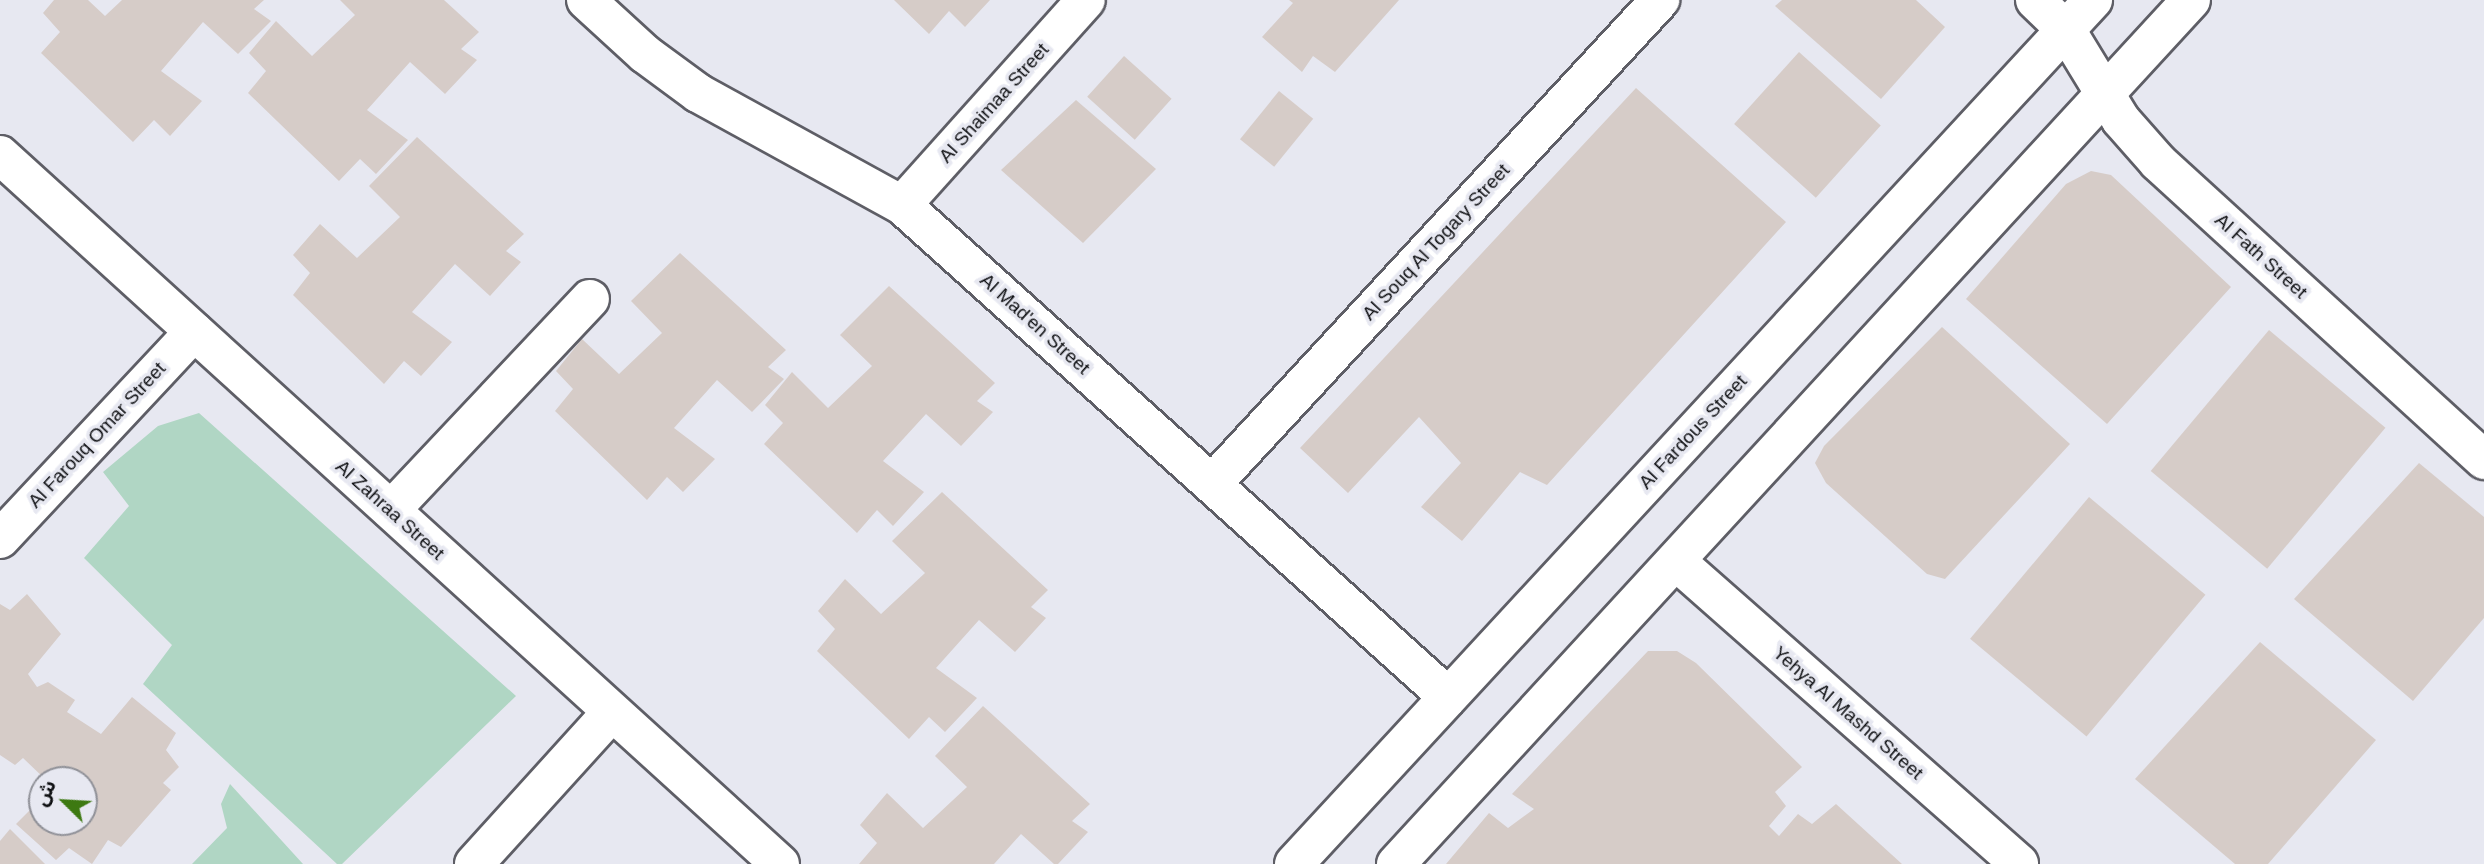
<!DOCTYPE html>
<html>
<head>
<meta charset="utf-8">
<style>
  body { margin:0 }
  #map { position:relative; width:2484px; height:864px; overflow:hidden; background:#e7e8f1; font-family:Helvetica,"Noto Sans Arabic",sans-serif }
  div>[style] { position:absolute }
  .green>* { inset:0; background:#b0d6c4 }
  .building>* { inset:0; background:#d6ccc8; transform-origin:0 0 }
  .roads { filter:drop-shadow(2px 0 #5e5e66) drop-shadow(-2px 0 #5e5e66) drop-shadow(0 2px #5e5e66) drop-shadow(0 -2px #5e5e66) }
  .minor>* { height:38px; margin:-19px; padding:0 19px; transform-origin:19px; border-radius:19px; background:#fff }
  .tertiary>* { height:38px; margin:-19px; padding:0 19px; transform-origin:19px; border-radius:19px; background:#fff }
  span { translate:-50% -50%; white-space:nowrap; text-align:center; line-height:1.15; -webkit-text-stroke:7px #e7e8f1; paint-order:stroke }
  .street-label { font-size:19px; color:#0e0f12 }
  .north { position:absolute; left:28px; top:766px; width:70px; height:70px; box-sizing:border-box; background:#e7e8f1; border:2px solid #909198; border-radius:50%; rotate:294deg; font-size:19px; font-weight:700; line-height:28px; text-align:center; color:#0e0f12 }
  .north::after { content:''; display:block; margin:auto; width:24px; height:32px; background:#3d7912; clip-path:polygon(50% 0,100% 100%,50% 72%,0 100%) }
</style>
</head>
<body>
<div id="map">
  <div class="green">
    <div style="clip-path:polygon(199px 413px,516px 696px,342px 864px,337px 864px,143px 684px,172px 645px,84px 558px,129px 506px,103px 472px,158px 426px)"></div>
    <div style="clip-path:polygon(230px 784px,303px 864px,192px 864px,227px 828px,221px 804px)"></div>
  </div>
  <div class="building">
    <div style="clip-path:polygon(54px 0,88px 0,105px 16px,122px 0,264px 0,254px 9px,271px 21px,238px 54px,203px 22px,161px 71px,202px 101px,170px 136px,154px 120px,133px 142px,41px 53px,60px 32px,43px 13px)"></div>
    <div style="clip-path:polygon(340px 0,444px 0,479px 32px,461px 49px,477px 60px,445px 94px,410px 62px,367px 110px,408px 140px,376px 174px,360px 159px,339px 181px,248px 93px,266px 71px,249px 53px,276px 21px,312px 56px,355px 15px)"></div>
    <div style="clip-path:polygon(894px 0,990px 0,965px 27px,949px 11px,929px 34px)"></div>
    <div style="clip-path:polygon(1289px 0,1399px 0,1335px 72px,1313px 56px,1302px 72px,1262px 37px,1293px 3px)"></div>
    <div style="clip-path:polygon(1782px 0,1916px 0,1945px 27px,1881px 99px,1775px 6px)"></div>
    <div style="left:1799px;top:52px;width:110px;height:97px;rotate:42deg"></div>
    <div style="left:1124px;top:56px;width:64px;height:55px;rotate:42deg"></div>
    <div style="clip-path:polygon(1636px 88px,1786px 222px,1547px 485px,1520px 472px,1462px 541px,1421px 507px,1461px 463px,1419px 417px,1348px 493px,1300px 448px)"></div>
    <div style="left:1279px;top:91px;width:44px;height:62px;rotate:39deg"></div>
    <div style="clip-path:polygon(1076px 100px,1156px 169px,1083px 243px,1001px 170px)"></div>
    <div style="clip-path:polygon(417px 137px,524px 234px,506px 251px,521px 262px,490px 296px,455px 264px,412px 312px,452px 342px,421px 376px,404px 361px,384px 384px,293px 295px,310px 273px,293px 255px,320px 224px,357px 258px,400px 217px,369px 186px)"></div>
    <div style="clip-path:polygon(2091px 171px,2111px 175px,2231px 287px,2107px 424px,1966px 299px,2066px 184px)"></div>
    <div style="clip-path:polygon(680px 253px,786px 350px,768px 367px,784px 379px,752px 412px,717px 380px,674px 428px,715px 459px,683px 492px,667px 477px,647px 500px,555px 411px,573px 389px,556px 371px,582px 339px,619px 374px,662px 333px,631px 301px)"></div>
    <div style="clip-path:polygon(889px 286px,995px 383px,977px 401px,993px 412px,961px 446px,926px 414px,883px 461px,924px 492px,893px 526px,877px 510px,857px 533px,764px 444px,783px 423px,765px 405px,792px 372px,828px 408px,872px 366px,840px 335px)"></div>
    <div style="clip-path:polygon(1942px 327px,2070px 444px,1945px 579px,1927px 574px,1826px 483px,1815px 463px,1824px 446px)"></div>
    <div style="left:2269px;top:330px;width:152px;height:184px;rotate:40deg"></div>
    <div style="clip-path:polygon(2419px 463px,2484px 517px,2484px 618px,2413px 701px,2294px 599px)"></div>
    <div style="clip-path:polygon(942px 492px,1048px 590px,1031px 607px,1046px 618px,1015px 652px,979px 620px,936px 668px,977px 698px,945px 732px,929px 717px,909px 739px,817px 651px,835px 629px,818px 611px,845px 579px,881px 614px,925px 573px,892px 541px)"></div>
    <div style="left:2089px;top:497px;width:152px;height:185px;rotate:40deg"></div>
    <div style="clip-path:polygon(27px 594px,61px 634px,28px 674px,37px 687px,48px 682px,75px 700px,67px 712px,101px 734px,132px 697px,176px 733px,166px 750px,179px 767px,163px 783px,171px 790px,121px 847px,108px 840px,92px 864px,69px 848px,56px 860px,16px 824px,42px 798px,42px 822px,84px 822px,84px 780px,46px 780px,23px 758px,15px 765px,0 755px,0 604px,10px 610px)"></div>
    <div style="clip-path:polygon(2260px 642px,2376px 740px,2268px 864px,2235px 864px,2135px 779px)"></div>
    <div style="clip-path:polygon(1648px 651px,1677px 651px,1696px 663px,1802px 767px,1775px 792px,1786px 806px,1769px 826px,1779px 836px,1798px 814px,1812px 824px,1836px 804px,1902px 864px,1446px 864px,1489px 813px,1508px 828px,1534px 809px,1512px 794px)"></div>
    <div style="clip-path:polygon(983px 706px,1090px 804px,1072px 821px,1088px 832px,1058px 864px,1054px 864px,1021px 834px,994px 864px,859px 864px,877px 843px,860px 825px,887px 793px,923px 828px,967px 787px,935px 756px)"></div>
    <div style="clip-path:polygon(10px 829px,45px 864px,0 864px,0 841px)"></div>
  </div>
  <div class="roads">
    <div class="minor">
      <div style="left:586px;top:0;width:80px;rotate:42.5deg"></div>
      <div style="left:645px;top:54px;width:66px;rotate:36.3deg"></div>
      <div style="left:698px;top:93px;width:233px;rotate:28.8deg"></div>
      <div style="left:902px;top:205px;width:735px;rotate:42.02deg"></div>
      <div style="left:2035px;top:0;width:43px;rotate:44.1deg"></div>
      <div style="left:2066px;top:30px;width:105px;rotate:58.6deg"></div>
      <div style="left:2121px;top:120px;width:56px;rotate:48.6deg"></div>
      <div style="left:2158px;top:162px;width:442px;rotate:42.4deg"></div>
      <div style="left:0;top:155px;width:1054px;rotate:42.27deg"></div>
      <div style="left:902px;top:205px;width:275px;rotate:-48.1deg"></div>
      <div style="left:1212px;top:484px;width:660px;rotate:-47.21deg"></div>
      <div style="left:391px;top:510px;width:290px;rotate:-46.7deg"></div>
      <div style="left:0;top:539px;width:284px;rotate:-46.9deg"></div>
      <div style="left:1677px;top:562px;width:456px;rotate:41.4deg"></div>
      <div style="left:474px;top:864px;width:205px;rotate:-47.8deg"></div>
    </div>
    <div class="tertiary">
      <div style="left:1294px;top:864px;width:1177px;rotate:-47.24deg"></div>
      <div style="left:1396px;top:864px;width:1174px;rotate:-47.38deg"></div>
    </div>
  </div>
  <div class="street-label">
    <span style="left:994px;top:103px;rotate:-48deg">Al Shaimaa Street</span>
    <span style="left:1436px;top:242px;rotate:-47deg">Al Souq Al Togary Street</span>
    <span style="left:2261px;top:256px;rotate:42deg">Al Fath Street</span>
    <span style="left:1035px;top:324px;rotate:42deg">Al Mad'en Street</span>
    <span style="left:1693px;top:432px;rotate:-47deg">Al Fardous Street</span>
    <span style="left:97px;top:435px;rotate:-47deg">Al Farouq Omar Street</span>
    <span style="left:390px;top:510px;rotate:42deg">Al Zahraa Street</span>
    <span style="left:1848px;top:713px;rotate:41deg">Yehya Al Mashd Street</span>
  </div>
  <div class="north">ش</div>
</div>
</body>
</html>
